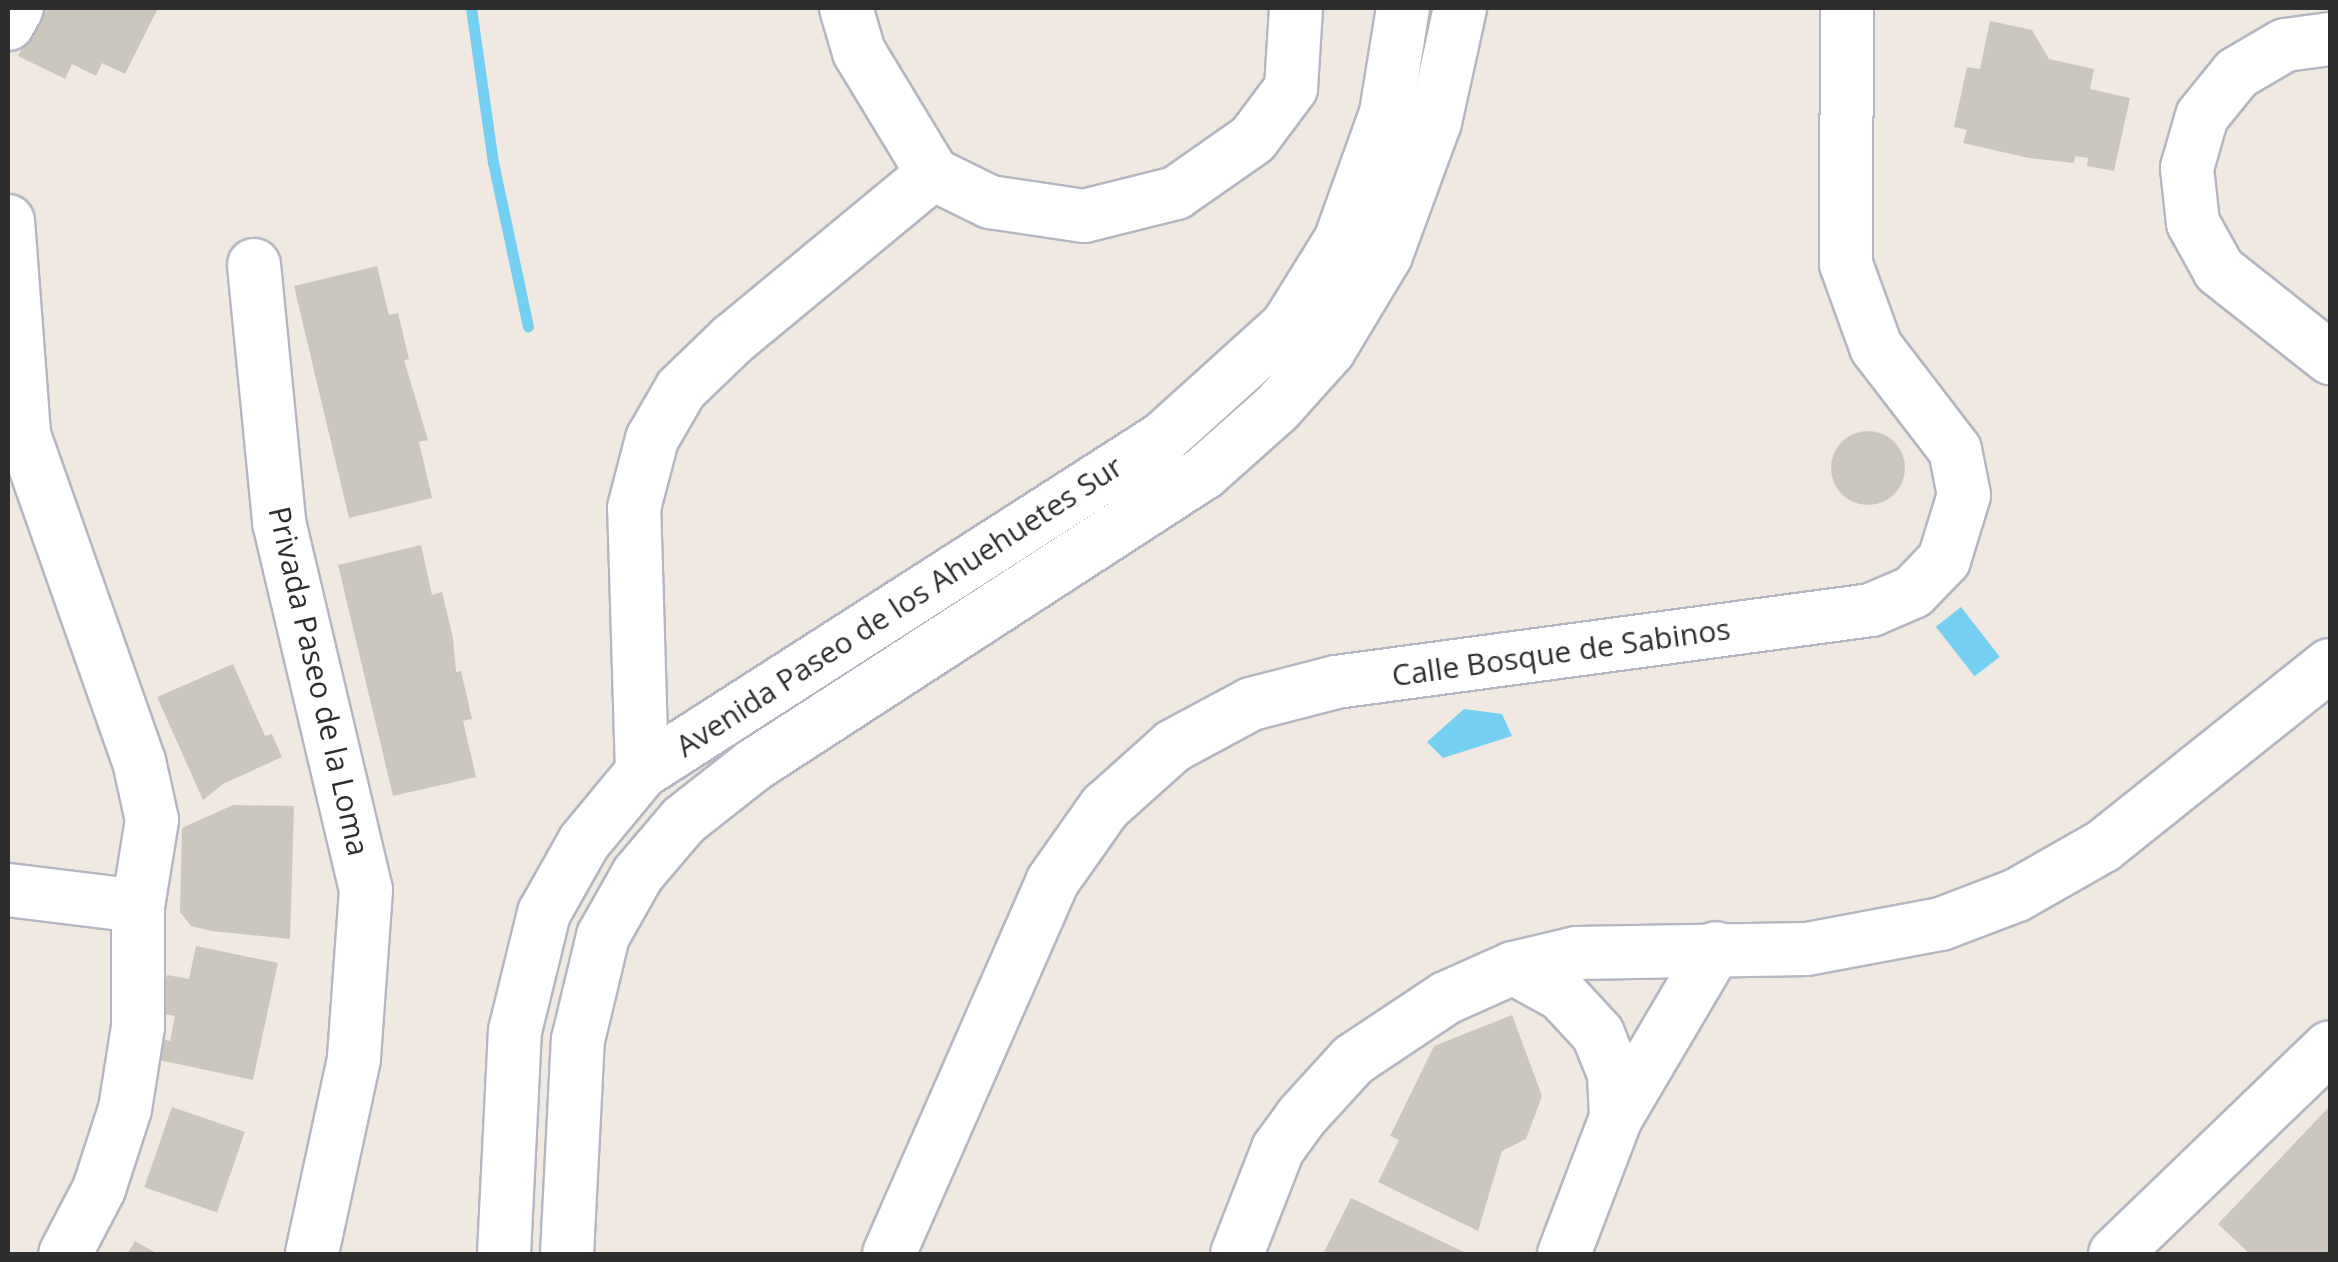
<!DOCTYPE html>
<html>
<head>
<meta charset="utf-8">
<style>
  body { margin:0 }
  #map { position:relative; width:2338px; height:1262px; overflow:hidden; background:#efe9e1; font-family:"Open Sans",sans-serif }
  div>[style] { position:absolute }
  .water>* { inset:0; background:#75cff0; transform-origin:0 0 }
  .stream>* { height:11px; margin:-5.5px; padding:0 5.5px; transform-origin:5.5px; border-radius:5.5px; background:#75cff0 }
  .building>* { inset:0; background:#cbc7bf; transform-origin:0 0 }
  .round { border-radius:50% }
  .roads { filter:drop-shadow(2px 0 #b4b7c1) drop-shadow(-2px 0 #b4b7c1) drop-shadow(0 2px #b4b7c1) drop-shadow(0 -2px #b4b7c1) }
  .minor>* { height:52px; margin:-26px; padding:0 26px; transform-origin:26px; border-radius:26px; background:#fff }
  span { translate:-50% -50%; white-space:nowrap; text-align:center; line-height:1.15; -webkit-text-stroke:9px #fff; paint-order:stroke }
  .street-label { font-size:30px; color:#2e2e2e }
  .frame { position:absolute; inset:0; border:10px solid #2e2e2e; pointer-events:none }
</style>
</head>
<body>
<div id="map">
  <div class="water">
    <div style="left:1961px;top:607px;width:63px;height:32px;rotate:52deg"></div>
    <div style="clip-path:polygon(1464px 709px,1502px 714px,1512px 736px,1443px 758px,1427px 742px)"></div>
  </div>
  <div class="stream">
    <div style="left:471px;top:8px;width:156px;rotate:81.9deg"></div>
    <div style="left:493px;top:162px;width:168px;rotate:78deg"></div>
  </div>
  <div class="building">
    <div style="clip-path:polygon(42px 8px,158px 8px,125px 74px,102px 63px,96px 76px,72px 64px,65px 79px,18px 56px)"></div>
    <div style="clip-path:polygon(1990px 21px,2032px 30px,2049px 59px,2094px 69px,2090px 89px,2130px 98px,2114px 171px,2087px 166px,2088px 158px,2075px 156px,2074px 163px,2029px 158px,1963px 143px,1967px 130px,1954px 127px,1967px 67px,1980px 69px)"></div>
    <div style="clip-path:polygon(377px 266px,389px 315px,398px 313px,409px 359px,404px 360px,428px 440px,419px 442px,432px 498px,349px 518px,294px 286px)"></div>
    <div class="round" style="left:1831px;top:431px;width:74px;height:74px"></div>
    <div style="clip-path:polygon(421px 545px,432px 595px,442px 592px,453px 638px,456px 672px,461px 671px,472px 719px,463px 721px,476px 777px,393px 796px,338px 565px)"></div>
    <div style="clip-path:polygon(233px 664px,265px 736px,272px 734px,282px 757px,223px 784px,203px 800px,157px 697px)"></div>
    <div style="clip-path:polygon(233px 805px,294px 806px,290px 939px,211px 931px,191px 926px,180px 912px,182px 828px)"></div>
    <div style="clip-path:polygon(196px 946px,278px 963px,253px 1080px,150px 1058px,154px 1037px,170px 1041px,175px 1016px,159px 1013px,167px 975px,189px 979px)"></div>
    <div style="clip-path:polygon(1512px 1015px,1542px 1096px,1526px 1139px,1502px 1151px,1478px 1231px,1378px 1182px,1399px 1140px,1390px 1136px,1434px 1046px)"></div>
    <div style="clip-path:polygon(2330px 1106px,2330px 1254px,2250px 1254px,2218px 1224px)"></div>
    <div style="left:172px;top:1107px;width:77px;height:85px;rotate:19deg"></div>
    <div style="clip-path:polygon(1351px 1198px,1468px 1254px,1323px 1254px)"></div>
    <div style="clip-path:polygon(135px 1241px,158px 1254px,127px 1254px)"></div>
  </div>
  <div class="roads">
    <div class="minor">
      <div style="left:846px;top:8px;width:46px;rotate:73.5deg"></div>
      <div style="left:859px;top:52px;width:143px;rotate:58.8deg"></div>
      <div style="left:933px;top:174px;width:64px;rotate:26.2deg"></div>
      <div style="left:990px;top:202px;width:95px;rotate:8.5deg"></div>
      <div style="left:1084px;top:216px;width:95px;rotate:-14deg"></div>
      <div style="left:1176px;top:193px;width:94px;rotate:-35deg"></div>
      <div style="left:1253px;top:139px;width:64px;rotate:-53.3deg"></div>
      <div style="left:1291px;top:88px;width:80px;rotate:-86.4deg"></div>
      <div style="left:8px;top:24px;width:18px;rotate:-61deg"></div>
      <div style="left:2330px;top:39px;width:45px;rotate:172.4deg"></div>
      <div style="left:2285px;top:45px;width:56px;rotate:149.7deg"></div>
      <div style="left:2237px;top:73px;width:55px;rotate:129.1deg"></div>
      <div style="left:2202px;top:116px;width:54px;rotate:106.1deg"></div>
      <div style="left:2187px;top:168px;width:55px;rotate:83.8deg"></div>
      <div style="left:2193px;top:223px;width:54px;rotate:61deg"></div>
      <div style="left:2219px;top:270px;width:142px;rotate:38.4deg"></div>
      <div style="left:8px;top:221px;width:215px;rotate:85.7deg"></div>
      <div style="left:24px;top:435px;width:346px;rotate:70.6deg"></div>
      <div style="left:139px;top:761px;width:60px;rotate:77.6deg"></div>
      <div style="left:152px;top:820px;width:87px;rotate:99.2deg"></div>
      <div style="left:138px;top:906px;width:121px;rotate:90deg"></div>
      <div style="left:138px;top:1027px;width:83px;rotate:99deg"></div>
      <div style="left:125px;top:1109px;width:84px;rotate:108deg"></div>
      <div style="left:99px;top:1189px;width:73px;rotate:117.6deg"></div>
      <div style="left:254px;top:265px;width:258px;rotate:84.4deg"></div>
      <div style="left:279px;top:522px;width:378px;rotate:76.7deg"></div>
      <div style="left:366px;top:890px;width:169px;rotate:94.1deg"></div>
      <div style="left:354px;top:1059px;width:199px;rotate:102.2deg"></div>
      <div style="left:642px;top:772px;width:264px;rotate:-91.7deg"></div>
      <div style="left:634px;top:508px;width:71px;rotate:-75.4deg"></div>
      <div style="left:652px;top:439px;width:58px;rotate:-59.9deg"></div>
      <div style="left:681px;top:389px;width:71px;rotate:-43.9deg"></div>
      <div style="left:732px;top:340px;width:261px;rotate:-39.6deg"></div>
      <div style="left:8px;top:890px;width:131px;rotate:7deg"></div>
      <div style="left:1513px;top:968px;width:56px;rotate:28.9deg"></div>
      <div style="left:1562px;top:995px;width:53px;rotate:47.3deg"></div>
      <div style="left:1598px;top:1034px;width:43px;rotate:68.2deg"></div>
      <div style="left:1614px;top:1074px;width:44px;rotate:87.4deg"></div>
      <div style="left:504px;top:1254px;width:223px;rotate:-87.2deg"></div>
      <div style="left:515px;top:1031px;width:122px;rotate:-76.2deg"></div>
      <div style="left:544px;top:913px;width:81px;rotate:-60.6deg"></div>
      <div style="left:584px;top:842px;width:91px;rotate:-50.4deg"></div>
      <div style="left:642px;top:772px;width:619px;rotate:-32.66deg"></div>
      <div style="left:1163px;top:438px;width:167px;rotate:-42.1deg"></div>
      <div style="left:1287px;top:326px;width:100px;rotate:-58.1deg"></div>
      <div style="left:1340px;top:241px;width:136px;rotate:-70.2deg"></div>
      <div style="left:1386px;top:113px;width:106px;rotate:-80.8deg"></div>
      <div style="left:567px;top:1254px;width:214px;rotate:-87.1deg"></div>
      <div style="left:578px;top:1040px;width:107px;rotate:-76.5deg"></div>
      <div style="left:603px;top:936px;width:71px;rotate:-60.6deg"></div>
      <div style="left:638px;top:874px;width:71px;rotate:-49.6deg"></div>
      <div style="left:684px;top:820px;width:89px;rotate:-38.2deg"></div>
      <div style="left:754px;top:765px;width:536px;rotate:-32.98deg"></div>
      <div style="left:1204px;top:473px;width:98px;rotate:-41.7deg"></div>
      <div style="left:1277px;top:408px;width:78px;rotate:-48.1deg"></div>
      <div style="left:1329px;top:350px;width:111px;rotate:-59deg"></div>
      <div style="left:1386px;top:255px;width:142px;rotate:-69.8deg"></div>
      <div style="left:1435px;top:122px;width:117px;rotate:-77.6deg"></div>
      <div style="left:889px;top:1254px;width:406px;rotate:-66.3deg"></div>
      <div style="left:1052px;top:882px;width:92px;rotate:-54.8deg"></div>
      <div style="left:1105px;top:807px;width:91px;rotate:-41.9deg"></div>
      <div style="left:1173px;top:746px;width:89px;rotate:-28.3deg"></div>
      <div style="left:1251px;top:704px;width:88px;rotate:-14.5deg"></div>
      <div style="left:1336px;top:682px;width:540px;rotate:-7.66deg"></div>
      <div style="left:1871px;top:610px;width:46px;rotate:-23.2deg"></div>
      <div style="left:1913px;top:592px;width:45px;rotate:-45.9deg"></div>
      <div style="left:1944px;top:560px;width:68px;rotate:-72.9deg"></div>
      <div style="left:1964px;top:495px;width:46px;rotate:-101.3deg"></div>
      <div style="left:1955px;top:450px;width:130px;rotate:-127.5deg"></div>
      <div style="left:1876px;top:347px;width:88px;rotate:-109.9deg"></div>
      <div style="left:1846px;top:264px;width:256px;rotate:-89.8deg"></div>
      <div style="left:1237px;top:1254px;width:113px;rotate:-68.7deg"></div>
      <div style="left:1278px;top:1149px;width:39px;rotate:-54deg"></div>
      <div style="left:1301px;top:1117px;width:77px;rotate:-47.6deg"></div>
      <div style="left:1353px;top:1060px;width:112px;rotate:-33.7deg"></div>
      <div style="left:1446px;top:998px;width:73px;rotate:-24.1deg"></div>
      <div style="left:1513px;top:968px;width:66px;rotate:-13.2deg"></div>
      <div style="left:1577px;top:953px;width:230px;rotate:-1deg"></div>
      <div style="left:1807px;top:949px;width:136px;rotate:-10.6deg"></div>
      <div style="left:1941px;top:924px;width:81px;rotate:-20.9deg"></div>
      <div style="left:2017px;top:895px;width:99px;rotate:-29.7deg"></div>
      <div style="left:2103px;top:846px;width:290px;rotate:-38.6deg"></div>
      <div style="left:1564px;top:1254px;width:146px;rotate:-69.1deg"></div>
      <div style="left:1616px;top:1118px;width:197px;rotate:-59.5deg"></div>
      <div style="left:2115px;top:1254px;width:298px;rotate:-43.9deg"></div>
    </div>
  </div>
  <div class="street-label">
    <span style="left:899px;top:606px;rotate:-33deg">Avenida Paseo de los Ahuehuetes Sur</span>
    <span style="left:1561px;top:652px;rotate:-8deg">Calle Bosque de Sabinos</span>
    <span style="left:319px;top:681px;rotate:77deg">Privada Paseo de la Loma</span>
  </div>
  <div class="frame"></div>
</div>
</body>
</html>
